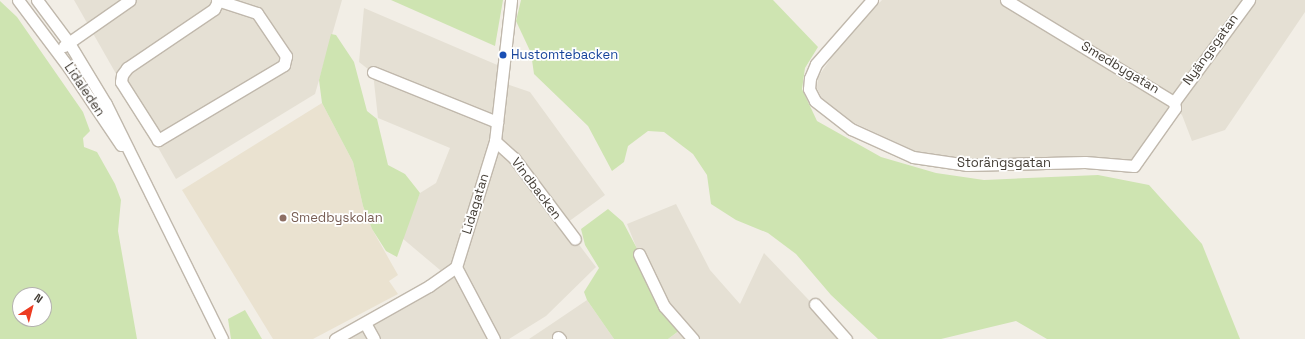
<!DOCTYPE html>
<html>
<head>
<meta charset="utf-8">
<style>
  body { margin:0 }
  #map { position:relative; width:1305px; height:339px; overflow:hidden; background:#f2eee6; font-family:"Space Grotesk",sans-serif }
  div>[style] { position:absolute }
  .residential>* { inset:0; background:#e5e0d4 }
  .education>* { inset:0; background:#eae2d0 }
  .green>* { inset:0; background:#cee4b1 }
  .roads { filter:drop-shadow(1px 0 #c0b8ac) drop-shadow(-1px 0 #c0b8ac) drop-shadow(0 1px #c0b8ac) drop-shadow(0 -1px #c0b8ac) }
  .minor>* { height:11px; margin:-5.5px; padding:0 5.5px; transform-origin:5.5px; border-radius:5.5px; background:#fff }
  .dots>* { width:11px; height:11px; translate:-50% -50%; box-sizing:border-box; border:2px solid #fff; border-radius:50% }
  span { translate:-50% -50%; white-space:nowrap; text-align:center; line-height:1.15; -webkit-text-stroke:3.5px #fff; paint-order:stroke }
  .street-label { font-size:13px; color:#443e36 }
  .transit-label { font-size:13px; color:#164399 }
  .left { translate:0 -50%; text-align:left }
  .education-label { font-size:13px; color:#785e54 }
  .north { position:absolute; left:12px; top:287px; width:40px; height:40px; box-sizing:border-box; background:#fff; border:1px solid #b4b2af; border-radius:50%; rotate:36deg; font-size:11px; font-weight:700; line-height:16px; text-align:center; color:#443e36 }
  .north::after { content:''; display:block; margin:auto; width:14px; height:18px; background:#ed3c22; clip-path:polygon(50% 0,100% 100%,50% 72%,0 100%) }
</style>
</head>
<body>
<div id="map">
  <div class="residential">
    <div style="clip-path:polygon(74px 0,342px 0,315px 94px,176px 179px)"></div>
    <div style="clip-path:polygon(882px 0,1305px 0,1305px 12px,1225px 130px,1192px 141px,1182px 115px,1175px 108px,1134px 166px,949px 159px,917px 152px,850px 121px,823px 101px,817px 88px,818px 77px,843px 41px)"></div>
    <div style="clip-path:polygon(364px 8px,502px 67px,501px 82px,530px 92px,605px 195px,564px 225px,596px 267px,546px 316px,509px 339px,335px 339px,446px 275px,402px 238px,420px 193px,436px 183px,450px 148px,378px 118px,373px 73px,359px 62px)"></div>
    <div style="clip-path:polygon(676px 204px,710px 270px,740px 304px,764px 253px,846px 339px,668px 339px,683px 328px,639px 254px,627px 224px)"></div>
    <div style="clip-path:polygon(587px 300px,614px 339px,529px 339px,550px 325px)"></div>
  </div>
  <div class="education">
    <div style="clip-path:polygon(322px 103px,353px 162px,363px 206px,372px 229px,398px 275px,389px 281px,398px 294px,313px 339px,273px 339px,182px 190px)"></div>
  </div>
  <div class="green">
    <div style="clip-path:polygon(391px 0,503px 0,495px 46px)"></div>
    <div style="clip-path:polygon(521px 0,773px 0,818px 47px,805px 68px,802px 89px,817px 121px,881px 157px,936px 173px,984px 180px,1098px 175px,1149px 185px,1202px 244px,1240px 339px,1047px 339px,1016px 321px,941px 339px,878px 339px,831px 295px,796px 254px,768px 233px,736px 220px,711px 204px,707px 175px,693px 154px,664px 132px,648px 131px,628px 146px,624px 162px,612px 171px,588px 126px,534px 74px,531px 53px,516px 21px)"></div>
    <div style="clip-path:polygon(evenodd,0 1px,17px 17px,83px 112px,90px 131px,83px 138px,84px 147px,97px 152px,115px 184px,121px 200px,118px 231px,137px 339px,0 339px,0 1px,20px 295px,44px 295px,44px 319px,20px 319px,20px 295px)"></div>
    <div style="clip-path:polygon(331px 34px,336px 35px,354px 62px,367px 111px,377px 119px,388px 165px,405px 174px,420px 193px,397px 257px,386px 251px,372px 229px,363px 206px,353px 162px,322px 103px,319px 80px)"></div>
    <div style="clip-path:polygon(608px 209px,623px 222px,680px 330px,668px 339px,614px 339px,587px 300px,584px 292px,599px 268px,585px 245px,581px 229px)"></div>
    <div style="clip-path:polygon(245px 310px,262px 339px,231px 339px,228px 319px)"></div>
  </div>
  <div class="roads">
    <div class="minor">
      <div style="left:18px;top:0;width:85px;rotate:53.1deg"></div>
      <div style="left:69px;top:68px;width:93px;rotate:56deg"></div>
      <div style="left:37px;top:0;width:54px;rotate:53.3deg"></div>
      <div style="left:69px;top:43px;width:71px;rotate:58.8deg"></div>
      <div style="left:106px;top:104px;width:262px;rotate:63.7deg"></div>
      <div style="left:217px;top:0;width:42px;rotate:18deg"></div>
      <div style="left:257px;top:13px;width:52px;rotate:56deg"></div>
      <div style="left:286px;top:56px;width:9px;rotate:103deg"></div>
      <div style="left:284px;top:65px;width:147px;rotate:149.2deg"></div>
      <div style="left:158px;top:140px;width:69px;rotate:-122.5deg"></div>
      <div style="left:121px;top:82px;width:7px;rotate:-82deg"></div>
      <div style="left:122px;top:75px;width:9px;rotate:-54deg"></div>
      <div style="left:127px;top:68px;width:105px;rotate:-34.1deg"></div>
      <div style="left:214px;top:9px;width:9px;rotate:-63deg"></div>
      <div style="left:872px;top:0;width:85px;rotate:131.2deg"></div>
      <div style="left:816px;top:64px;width:15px;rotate:113deg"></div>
      <div style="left:810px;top:78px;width:11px;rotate:95deg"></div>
      <div style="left:809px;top:89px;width:13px;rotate:63deg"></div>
      <div style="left:815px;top:101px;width:46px;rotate:37.9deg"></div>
      <div style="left:851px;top:129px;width:68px;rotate:24.3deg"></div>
      <div style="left:913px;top:157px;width:55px;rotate:8.4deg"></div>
      <div style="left:967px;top:165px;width:118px;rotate:-1.5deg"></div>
      <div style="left:1085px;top:162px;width:49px;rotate:4.7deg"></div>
      <div style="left:1134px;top:166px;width:71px;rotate:-54.7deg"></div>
      <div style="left:1175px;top:108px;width:6px;rotate:-99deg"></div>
      <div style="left:1006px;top:0;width:197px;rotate:31.3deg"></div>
      <div style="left:64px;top:46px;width:80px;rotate:-34.9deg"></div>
      <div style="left:373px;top:72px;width:134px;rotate:22deg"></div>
      <div style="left:1174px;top:102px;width:127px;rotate:-53.7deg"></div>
      <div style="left:495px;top:141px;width:25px;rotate:42deg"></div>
      <div style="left:514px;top:158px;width:101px;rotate:53deg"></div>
      <div style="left:639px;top:254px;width:58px;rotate:64.3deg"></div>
      <div style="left:664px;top:306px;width:44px;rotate:48.7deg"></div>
      <div style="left:456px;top:267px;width:81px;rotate:62.2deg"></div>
      <div style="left:815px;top:304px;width:47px;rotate:48.5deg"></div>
      <div style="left:365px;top:323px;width:18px;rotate:61deg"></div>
      <div style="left:558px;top:337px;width:3px;rotate:45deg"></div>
      <div style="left:335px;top:339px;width:108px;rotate:-29.4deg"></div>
      <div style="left:429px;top:286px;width:33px;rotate:-35deg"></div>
      <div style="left:456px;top:267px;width:132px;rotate:-72.8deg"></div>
      <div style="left:495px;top:141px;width:142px;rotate:-83.5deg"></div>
    </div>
  </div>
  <div class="dots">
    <div style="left:503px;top:55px;background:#1a4fb4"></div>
    <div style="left:283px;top:218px;background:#8d6e63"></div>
  </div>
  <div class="street-label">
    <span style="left:1211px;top:50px;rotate:-54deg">Nyängsgatan</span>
    <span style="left:1120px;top:68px;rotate:31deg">Smedbygatan</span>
    <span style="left:84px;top:90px;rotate:56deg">Lidaleden</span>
    <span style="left:1004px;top:163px">Storängsgatan</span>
    <span style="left:536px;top:189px;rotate:53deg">Vindbacken</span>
    <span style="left:476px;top:204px;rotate:-73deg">Lidagatan</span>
  </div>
  <div class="transit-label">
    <span class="left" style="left:511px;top:55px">Hustomtebacken</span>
  </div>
  <div class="education-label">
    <span class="left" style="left:291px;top:218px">Smedbyskolan</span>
  </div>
  <div class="north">N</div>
</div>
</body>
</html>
